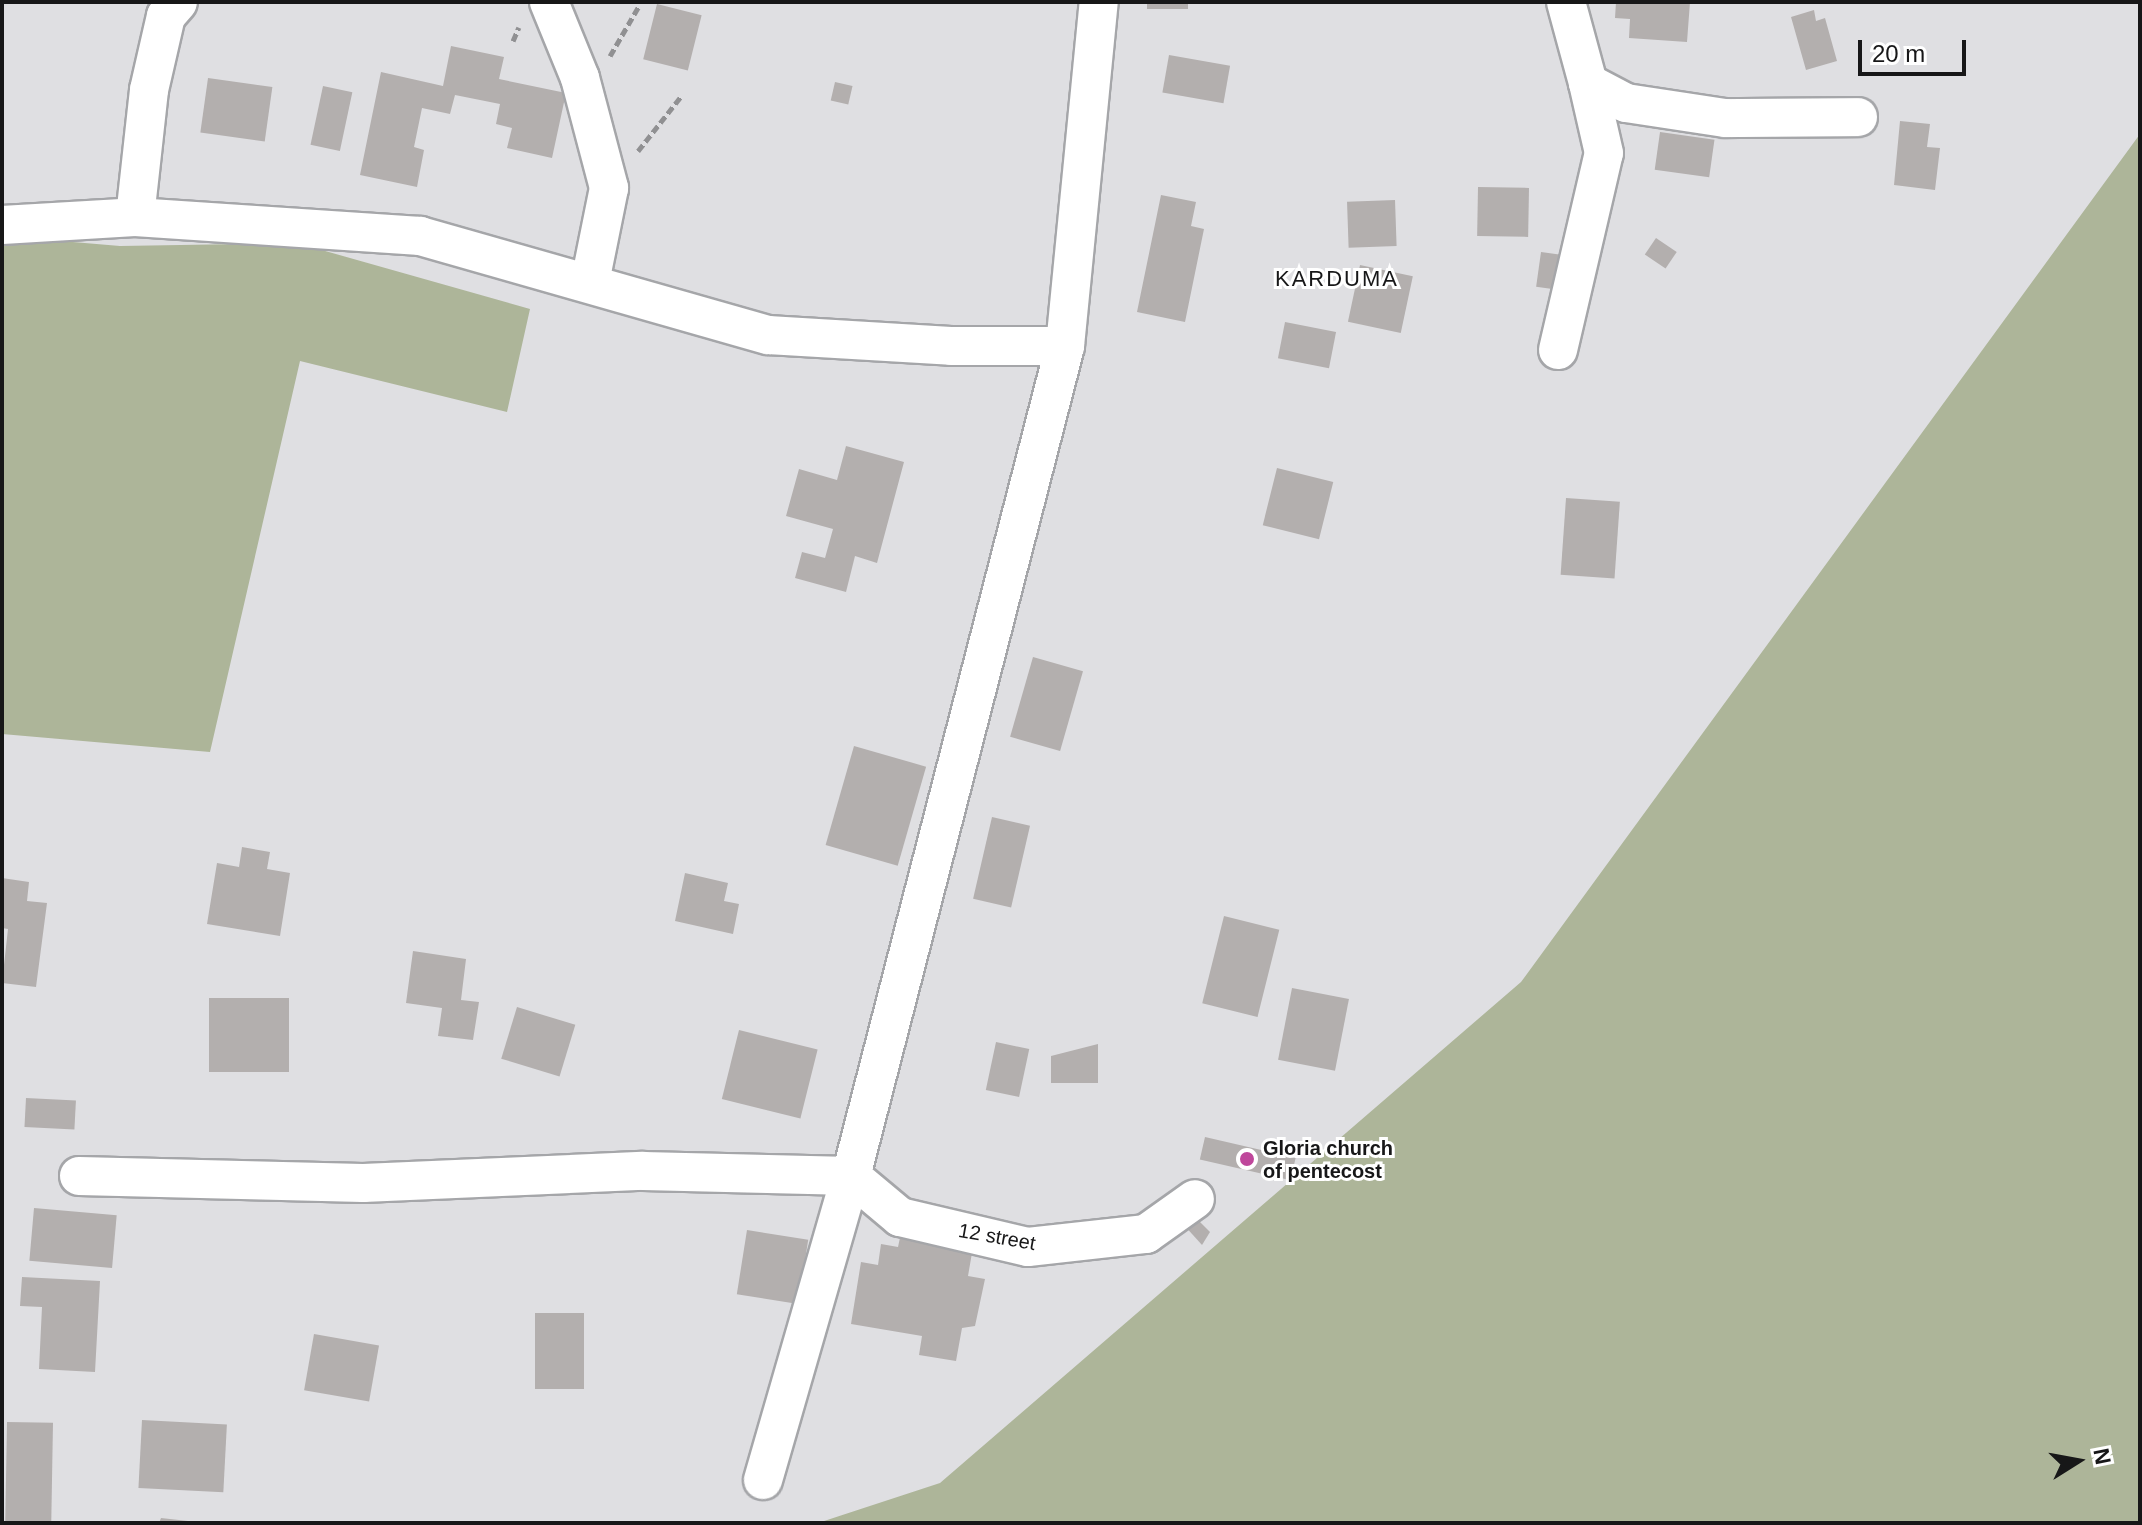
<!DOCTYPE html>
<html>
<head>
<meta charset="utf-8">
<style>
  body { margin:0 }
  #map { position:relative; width:2142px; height:1525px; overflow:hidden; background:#dfdfe2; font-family:Arial,sans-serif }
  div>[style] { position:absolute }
  .green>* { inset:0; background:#adb599 }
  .building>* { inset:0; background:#b3afae; transform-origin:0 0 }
  .path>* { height:5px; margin-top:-2.5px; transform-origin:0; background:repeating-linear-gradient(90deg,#909092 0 8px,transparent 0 12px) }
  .roads { filter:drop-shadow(2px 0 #a5a6a9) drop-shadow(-2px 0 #a5a6a9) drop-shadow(0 2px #a5a6a9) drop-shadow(0 -2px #a5a6a9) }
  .street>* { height:38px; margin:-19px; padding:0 19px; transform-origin:19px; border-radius:19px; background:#fff }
  .dots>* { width:22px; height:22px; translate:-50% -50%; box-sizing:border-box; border:4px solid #fff; border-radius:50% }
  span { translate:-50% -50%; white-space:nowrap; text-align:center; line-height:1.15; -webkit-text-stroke:6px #fff; paint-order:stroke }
  .poi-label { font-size:20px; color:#171718; font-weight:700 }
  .left { translate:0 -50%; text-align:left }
  .street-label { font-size:20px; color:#171718 }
  .neighbourhood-label { font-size:22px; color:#171718; letter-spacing:2px }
  .frame { position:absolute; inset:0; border:4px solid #171718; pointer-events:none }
  .north { position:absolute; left:2038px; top:1421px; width:80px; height:80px; -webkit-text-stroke:6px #fff; paint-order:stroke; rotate:79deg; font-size:22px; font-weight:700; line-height:32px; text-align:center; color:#171718 }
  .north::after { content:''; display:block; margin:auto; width:28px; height:36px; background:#171718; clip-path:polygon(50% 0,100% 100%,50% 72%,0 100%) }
  .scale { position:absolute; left:1858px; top:40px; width:108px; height:36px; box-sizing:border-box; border:4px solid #171718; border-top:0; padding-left:10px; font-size:24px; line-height:28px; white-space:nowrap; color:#171718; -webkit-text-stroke:6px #fff; paint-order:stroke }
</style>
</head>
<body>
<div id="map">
  <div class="green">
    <div style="clip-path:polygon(2140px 134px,2140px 1523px,818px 1523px,940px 1483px,1521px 982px)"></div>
    <div style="clip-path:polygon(2px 236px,120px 246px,297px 243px,530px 309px,507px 412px,300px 361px,210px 752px,2px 734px)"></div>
  </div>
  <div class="building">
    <div style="left:1147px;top:2px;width:41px;height:7px"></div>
    <div style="clip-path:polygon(1616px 2px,1690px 2px,1687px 42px,1629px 38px,1630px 19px,1615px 18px)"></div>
    <div style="left:657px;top:4px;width:46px;height:57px;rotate:14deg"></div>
    <div style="clip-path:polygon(1814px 10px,1816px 21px,1825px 18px,1837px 61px,1806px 70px,1791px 17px)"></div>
    <div style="clip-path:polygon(451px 46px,504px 57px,499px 79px,566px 93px,552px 158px,507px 148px,512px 128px,496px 124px,500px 104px,455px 95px,450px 114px,422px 108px,414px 147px,424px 150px,417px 187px,360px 175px,381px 72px,443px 86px)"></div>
    <div style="left:1169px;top:55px;width:62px;height:38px;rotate:10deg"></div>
    <div style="left:208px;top:78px;width:65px;height:55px;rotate:8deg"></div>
    <div style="left:835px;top:82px;width:18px;height:19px;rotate:13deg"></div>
    <div style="left:323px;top:86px;width:30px;height:60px;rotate:12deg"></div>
    <div style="clip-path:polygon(1900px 121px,1930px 124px,1927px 147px,1940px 148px,1935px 190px,1894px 185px)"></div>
    <div style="left:1660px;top:132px;width:55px;height:38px;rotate:8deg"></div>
    <div style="left:1478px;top:187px;width:51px;height:49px;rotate:1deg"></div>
    <div style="clip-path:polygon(1161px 195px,1196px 202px,1191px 226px,1204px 229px,1185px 322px,1137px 312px)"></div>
    <div style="left:1395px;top:200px;width:46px;height:48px;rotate:88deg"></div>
    <div style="left:1656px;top:238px;width:25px;height:20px;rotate:34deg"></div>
    <div style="left:1541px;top:252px;width:22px;height:35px;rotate:8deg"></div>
    <div style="left:1360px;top:265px;width:54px;height:58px;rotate:12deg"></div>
    <div style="left:1285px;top:322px;width:52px;height:37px;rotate:11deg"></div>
    <div style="clip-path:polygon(846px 446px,904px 462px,877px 563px,855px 556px,846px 592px,795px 578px,802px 552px,825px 558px,833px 529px,786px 516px,799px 469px,837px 480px)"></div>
    <div style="left:1277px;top:468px;width:58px;height:59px;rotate:14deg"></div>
    <div style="left:1566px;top:498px;width:54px;height:77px;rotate:4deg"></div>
    <div style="left:1033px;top:657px;width:52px;height:83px;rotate:16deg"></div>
    <div style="left:854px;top:746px;width:75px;height:103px;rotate:16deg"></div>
    <div style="left:992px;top:817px;width:39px;height:84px;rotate:13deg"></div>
    <div style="clip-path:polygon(242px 847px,270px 852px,267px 869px,290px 873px,280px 936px,207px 924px,217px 863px,239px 867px)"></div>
    <div style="clip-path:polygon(685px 873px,728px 883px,724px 901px,739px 904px,733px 934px,675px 921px)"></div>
    <div style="clip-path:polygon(2px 878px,29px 882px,27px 901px,47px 903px,36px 987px,2px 983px,8px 929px,2px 928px)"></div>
    <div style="left:1224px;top:916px;width:57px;height:90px;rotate:14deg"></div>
    <div style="clip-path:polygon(413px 951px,466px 959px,461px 1000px,479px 1002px,473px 1040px,438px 1036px,442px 1008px,406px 1003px)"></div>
    <div style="left:1292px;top:988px;width:58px;height:73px;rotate:11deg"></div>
    <div style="left:209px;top:998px;width:80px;height:74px"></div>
    <div style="left:517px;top:1007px;width:61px;height:54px;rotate:17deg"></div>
    <div style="left:739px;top:1030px;width:81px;height:71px;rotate:14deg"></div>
    <div style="left:996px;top:1042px;width:34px;height:49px;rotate:12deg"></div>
    <div style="clip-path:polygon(1098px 1044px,1098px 1083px,1051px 1083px,1051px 1056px)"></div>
    <div style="left:26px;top:1098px;width:50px;height:29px;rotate:3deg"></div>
    <div style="left:1205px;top:1137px;width:93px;height:23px;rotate:13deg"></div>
    <div style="left:34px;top:1208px;width:83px;height:53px;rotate:5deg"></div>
    <div style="clip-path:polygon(1191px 1213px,1210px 1232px,1202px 1245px,1183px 1224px)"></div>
    <div style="left:747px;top:1230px;width:62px;height:65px;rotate:9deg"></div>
    <div style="clip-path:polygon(901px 1233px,973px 1247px,968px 1276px,985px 1279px,975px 1326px,962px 1328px,956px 1361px,919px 1355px,922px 1336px,851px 1324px,861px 1262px,878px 1265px,881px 1244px,898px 1247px)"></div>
    <div style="clip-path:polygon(22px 1277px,100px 1281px,95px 1372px,39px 1369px,42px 1307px,20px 1306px)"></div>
    <div style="left:535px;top:1313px;width:49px;height:76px"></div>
    <div style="left:314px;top:1334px;width:66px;height:57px;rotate:10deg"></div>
    <div style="left:142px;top:1420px;width:85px;height:68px;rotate:3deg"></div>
    <div style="left:7px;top:1422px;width:46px;height:101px;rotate:1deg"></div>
    <div style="clip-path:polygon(161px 1518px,188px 1521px,188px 1523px,159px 1523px)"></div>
  </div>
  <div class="path">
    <div style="left:513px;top:41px;width:15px;rotate:-67deg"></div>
    <div style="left:610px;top:56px;width:58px;rotate:-59.9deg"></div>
    <div style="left:638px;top:151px;width:71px;rotate:-51.8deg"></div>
  </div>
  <div class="roads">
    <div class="street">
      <div style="left:549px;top:2px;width:82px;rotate:67.8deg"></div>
      <div style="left:580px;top:78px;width:114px;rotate:75.2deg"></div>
      <div style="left:609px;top:188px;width:96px;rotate:101.4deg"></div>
      <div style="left:1566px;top:2px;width:84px;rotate:74.8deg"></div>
      <div style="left:1588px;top:83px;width:43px;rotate:27.8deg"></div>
      <div style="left:1626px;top:103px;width:100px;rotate:8.6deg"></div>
      <div style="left:1725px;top:118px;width:133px;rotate:-0.4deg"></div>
      <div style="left:135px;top:217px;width:128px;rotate:-83.7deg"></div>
      <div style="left:149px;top:90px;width:76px;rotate:-77.1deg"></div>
      <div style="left:166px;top:16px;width:18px;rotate:-49deg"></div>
      <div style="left:2px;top:225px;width:133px;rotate:-3.4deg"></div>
      <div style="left:135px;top:217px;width:286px;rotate:3.8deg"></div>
      <div style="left:420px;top:236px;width:362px;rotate:15.9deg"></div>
      <div style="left:768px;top:335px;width:183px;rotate:3.4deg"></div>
      <div style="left:951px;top:346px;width:114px"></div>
      <div style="left:1558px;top:350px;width:202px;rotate:-76.9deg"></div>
      <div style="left:1604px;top:153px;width:72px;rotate:-102.9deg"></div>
      <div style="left:79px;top:1176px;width:284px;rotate:1.4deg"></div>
      <div style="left:363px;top:1183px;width:280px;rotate:-2.5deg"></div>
      <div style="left:643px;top:1171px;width:208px;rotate:1.4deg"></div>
      <div style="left:851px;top:1176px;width:64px;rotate:39.9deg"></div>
      <div style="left:900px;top:1217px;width:131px;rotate:13.2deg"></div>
      <div style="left:1028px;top:1247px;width:119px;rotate:-6.3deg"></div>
      <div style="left:1146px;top:1234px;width:60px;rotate:-35.5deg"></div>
      <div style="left:763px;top:1480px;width:316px;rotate:-73.9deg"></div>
      <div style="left:851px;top:1176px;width:857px;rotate:-75.54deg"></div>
      <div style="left:1065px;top:346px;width:346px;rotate:-84.4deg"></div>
    </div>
  </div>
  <div class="dots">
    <div style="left:1247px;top:1159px;background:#bf479b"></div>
  </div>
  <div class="poi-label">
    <span class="left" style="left:1263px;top:1160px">Gloria church<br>of pentecost</span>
  </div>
  <div class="street-label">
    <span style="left:997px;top:1237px;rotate:10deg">12 street</span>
  </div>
  <div class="neighbourhood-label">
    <span style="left:1337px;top:279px">KARDUMA</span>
  </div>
  <div class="frame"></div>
  <div class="north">N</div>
  <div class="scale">20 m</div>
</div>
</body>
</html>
